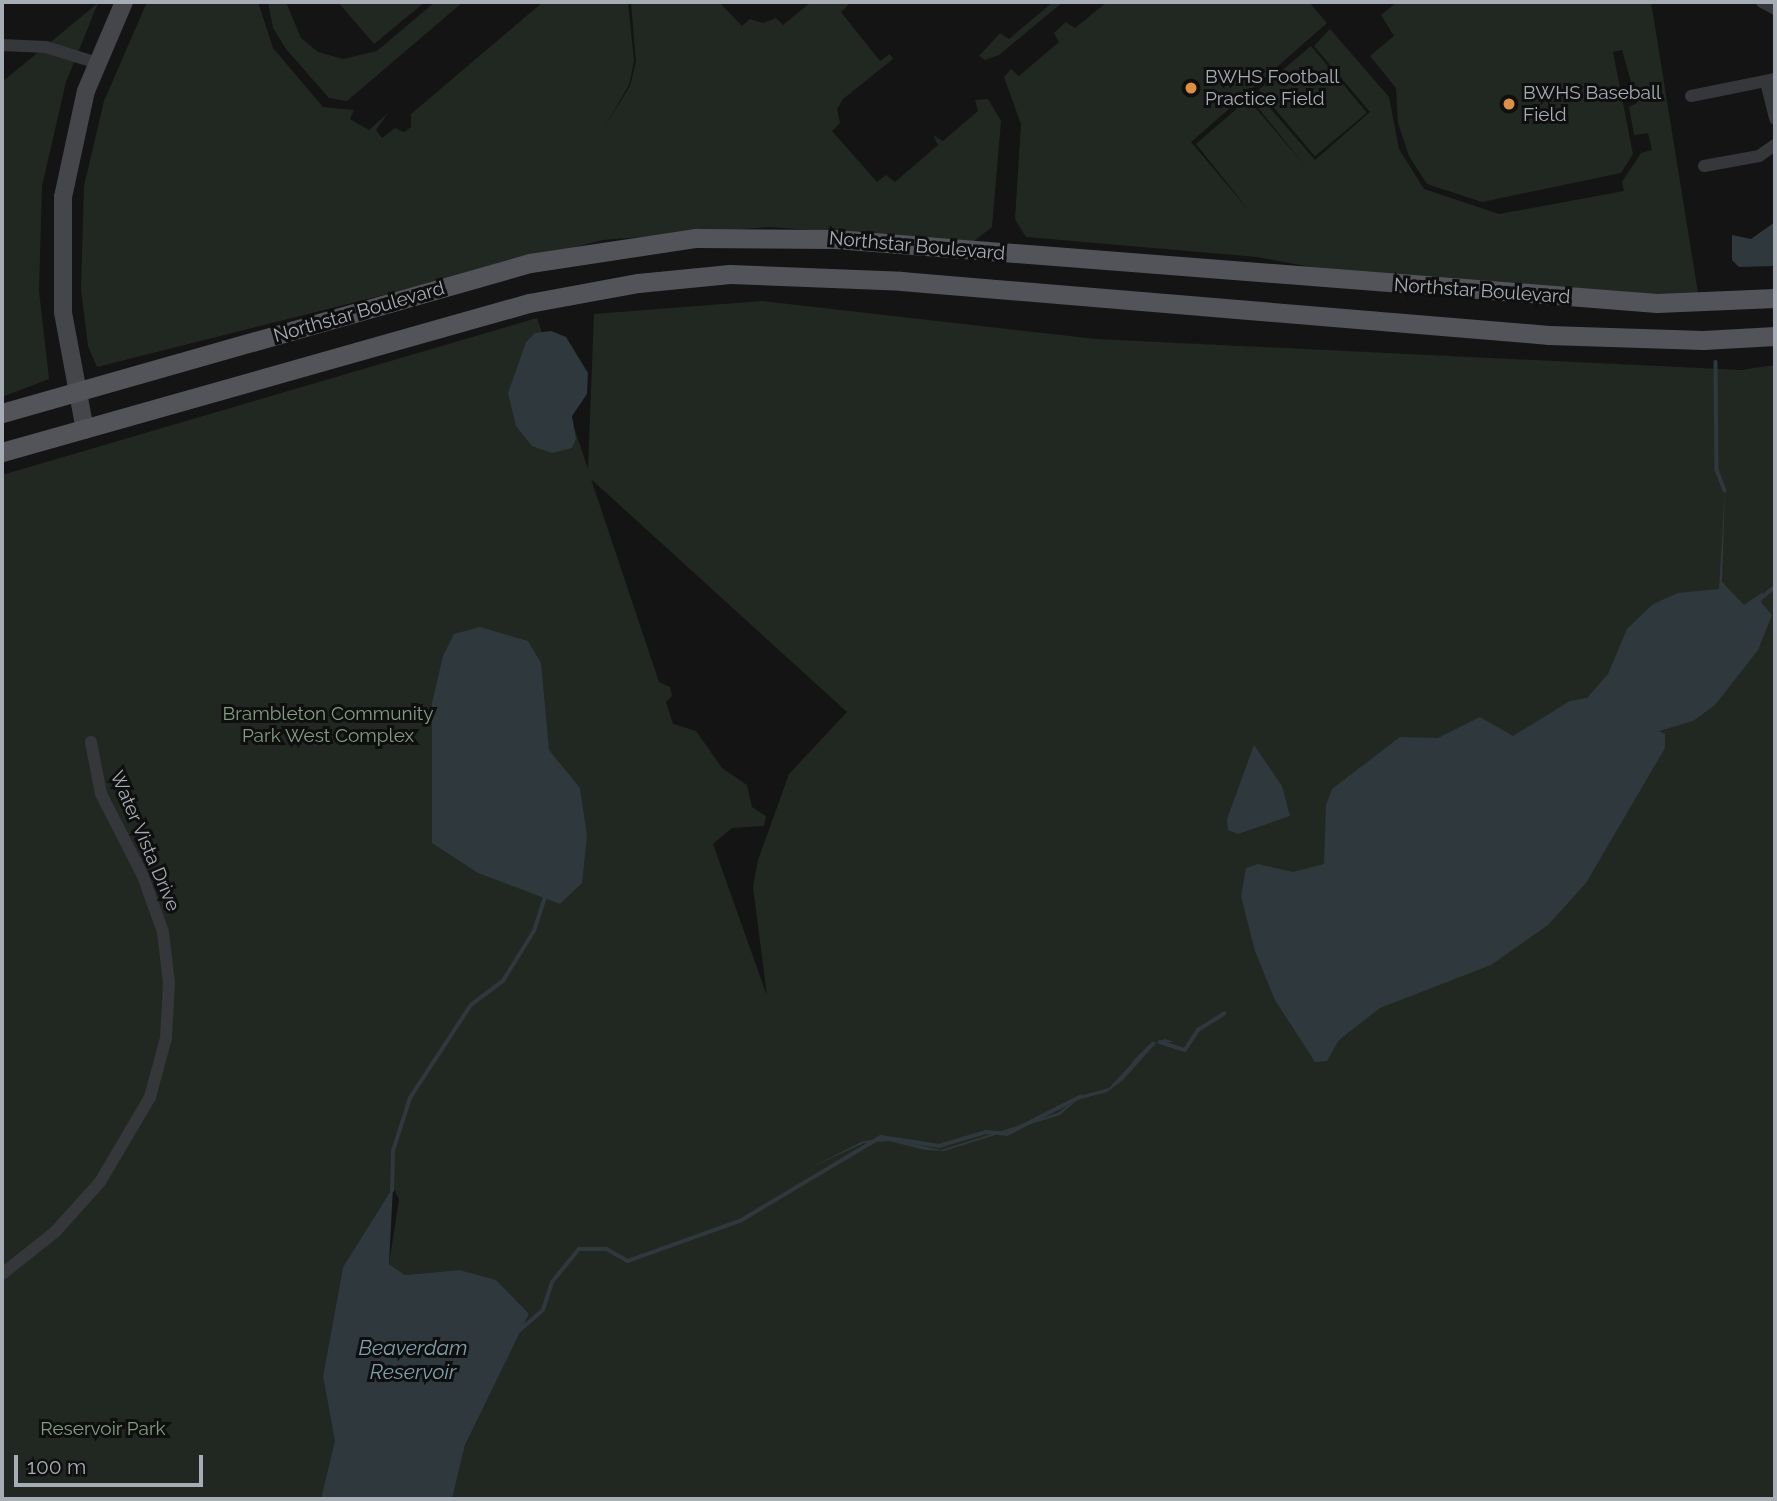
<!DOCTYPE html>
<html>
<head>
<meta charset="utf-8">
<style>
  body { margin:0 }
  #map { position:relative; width:1777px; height:1501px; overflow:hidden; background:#141415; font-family:Raleway,sans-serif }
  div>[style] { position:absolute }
  .green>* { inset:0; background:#212821; transform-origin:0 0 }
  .water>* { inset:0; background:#2f383d }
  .stream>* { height:3.5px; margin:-1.75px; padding:0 1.75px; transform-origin:1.75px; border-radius:1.75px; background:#2f383d }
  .street>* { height:12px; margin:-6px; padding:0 6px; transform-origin:6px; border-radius:6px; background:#35373a }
  .secondary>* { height:18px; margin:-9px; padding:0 9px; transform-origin:9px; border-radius:9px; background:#44464a }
  .primary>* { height:19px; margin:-9.5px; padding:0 9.5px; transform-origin:9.5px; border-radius:9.5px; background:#525459 }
  .dots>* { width:19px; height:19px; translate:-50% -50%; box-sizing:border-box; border:4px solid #0f0f10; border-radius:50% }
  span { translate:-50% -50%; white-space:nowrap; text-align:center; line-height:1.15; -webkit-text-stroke:6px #0f0f10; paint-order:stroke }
  .poi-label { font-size:19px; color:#a7adb4 }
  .left { translate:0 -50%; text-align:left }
  .street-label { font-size:19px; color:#a7adb4 }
  .park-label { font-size:19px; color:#839d80 }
  .water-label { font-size:21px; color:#829fac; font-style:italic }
  .frame { position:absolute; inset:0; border:4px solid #a7adb4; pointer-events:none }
  .scale { position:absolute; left:14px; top:1455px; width:189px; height:32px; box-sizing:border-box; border:4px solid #a7adb4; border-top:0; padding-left:9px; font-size:21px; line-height:24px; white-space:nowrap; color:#a7adb4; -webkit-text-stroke:5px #0f0f10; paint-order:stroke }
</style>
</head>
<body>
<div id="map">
  <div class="green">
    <div style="clip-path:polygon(147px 2px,258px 2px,273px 48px,323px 107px,354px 110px,350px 119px,369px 130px,388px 113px,376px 130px,382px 138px,395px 128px,404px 132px,411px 127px,411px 114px,543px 2px,628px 2px,634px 61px,629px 85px,604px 128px,630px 86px,636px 62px,631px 2px,719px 2px,742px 26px,750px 19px,763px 23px,776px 18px,783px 25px,811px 2px,851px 2px,841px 12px,880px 61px,890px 54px,893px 59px,843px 99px,837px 109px,840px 123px,832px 131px,877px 182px,886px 175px,895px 182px,938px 145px,933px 135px,943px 141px,978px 111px,975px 100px,988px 99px,1001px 121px,992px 227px,974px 241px,769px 227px,603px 240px,97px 367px,88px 346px,81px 289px,84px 186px,104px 101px)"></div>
    <div style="clip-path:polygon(268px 2px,286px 2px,301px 38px,318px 52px,343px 59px,377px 51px,435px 2px,463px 2px,347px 101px,329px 98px,286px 49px,273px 28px)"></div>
    <div style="clip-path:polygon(338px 2px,425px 2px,374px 44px)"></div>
    <div style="clip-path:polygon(1053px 2px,1063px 2px,999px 55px,985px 60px,979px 56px,1000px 33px,1009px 39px)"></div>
    <div style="clip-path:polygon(1107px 2px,1309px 2px,1327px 23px,1191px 142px,1251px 213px,1196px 144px,1248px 99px,1306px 167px,1251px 99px,1257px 93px,1315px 160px,1370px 112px,1314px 46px,1330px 29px,1389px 97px,1399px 149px,1424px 189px,1499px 214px,1624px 191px,1622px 182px,1641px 153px,1652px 150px,1648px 133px,1634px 135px,1629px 107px,1637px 103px,1622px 50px,1613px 52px,1633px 154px,1621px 173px,1482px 202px,1427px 184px,1409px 156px,1398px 123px,1396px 88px,1370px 56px,1394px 36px,1381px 15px,1397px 2px,1651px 2px,1698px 293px,1655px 295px,1322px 269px,1257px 257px,1026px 237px,1015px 219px,1021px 124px,1004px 77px,1011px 69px,1019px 76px,1059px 42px,1054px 33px,1066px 22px,1075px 28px)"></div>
    <div style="clip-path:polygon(98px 3px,66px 82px,42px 186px,39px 291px,49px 379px,2px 397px,2px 82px)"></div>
    <div style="left:1311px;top:46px;width:87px;height:68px;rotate:50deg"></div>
    <div style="clip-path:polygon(evenodd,762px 301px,1096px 339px,1741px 370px,1775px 365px,1775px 1499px,2px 1499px,2px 475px,537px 318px,588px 469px,594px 314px,762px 301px,591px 479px,847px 712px,789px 774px,758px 860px,753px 887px,767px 996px,713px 844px,732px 828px,764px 826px,766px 816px,752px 807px,747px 785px,722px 768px,696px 731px,673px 724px,666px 702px,672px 696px,670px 687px,659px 682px,591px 479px,762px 301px,393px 1187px,399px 1199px,389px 1264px,405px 1275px,459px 1270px,529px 1314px,465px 1445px,454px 1490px,323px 1376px,343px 1267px,393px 1187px)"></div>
  </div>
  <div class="water">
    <div style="clip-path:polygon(1775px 222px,1775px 266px,1739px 267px,1732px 260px,1732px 235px,1751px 239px)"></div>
    <div style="clip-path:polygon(551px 331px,566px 337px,588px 373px,587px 394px,572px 416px,576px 439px,572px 448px,552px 453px,532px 446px,516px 426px,508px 393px,526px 342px,535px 333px)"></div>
    <div style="clip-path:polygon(1725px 488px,1722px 582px,1744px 605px,1763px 592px,1761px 602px,1772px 615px,1758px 650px,1715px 705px,1693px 721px,1659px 731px,1665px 734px,1665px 748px,1586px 883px,1548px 925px,1491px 965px,1380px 1008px,1339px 1040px,1327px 1061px,1315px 1062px,1275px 1000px,1255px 951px,1241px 896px,1246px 868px,1258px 864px,1293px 872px,1324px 864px,1326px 805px,1332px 789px,1400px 737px,1438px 738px,1480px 717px,1513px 736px,1570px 701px,1587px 698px,1608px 674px,1627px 629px,1653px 604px,1678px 593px,1719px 589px)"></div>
    <div style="clip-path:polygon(480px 627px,528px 641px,541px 663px,549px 750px,580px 788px,587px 836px,582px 883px,560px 904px,478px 873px,432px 843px,432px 703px,443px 656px,454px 634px)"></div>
    <div style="clip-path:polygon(1254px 745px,1282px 786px,1290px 816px,1238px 834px,1228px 830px,1227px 819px)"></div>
    <div style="clip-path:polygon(1165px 1039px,1174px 1042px,1156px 1043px,1123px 1080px,1107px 1092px,1077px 1100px,1060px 1115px,944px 1151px,925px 1150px,889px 1141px,864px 1143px,808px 1169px,863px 1141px,887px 1138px,941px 1150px,1058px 1113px,1080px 1096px,1109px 1088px,1149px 1045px)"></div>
    <div style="clip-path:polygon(393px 1187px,389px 1264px,405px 1275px,459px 1270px,496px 1280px,529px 1314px,465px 1445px,452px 1499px,321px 1499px,335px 1441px,323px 1376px,343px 1267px)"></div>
  </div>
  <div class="stream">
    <div style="left:1716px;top:362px;width:108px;rotate:89.5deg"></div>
    <div style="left:1717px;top:470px;width:22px;rotate:69deg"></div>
    <div style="left:1760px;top:599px;width:19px;rotate:-39deg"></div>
    <div style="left:471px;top:1005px;width:40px;rotate:-37deg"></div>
    <div style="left:503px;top:981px;width:59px;rotate:-58.2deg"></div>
    <div style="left:534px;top:931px;width:35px;rotate:-72deg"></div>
    <div style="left:1160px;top:1042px;width:26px;rotate:18deg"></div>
    <div style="left:1185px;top:1050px;width:24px;rotate:-57deg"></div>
    <div style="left:1198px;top:1030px;width:31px;rotate:-32deg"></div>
    <div style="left:1134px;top:1063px;width:27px;rotate:-45deg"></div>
    <div style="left:392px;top:1191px;width:40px;rotate:-88.6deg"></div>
    <div style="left:393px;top:1151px;width:56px;rotate:-72.2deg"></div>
    <div style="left:410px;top:1098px;width:108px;rotate:-56.8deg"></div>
    <div style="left:520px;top:1330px;width:30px;rotate:-41deg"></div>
    <div style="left:543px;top:1310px;width:29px;rotate:-72deg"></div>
    <div style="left:552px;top:1282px;width:43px;rotate:-50.7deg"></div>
    <div style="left:579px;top:1249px;width:28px"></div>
    <div style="left:607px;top:1249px;width:24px;rotate:30deg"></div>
    <div style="left:628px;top:1261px;width:119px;rotate:-19.7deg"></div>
    <div style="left:740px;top:1221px;width:164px;rotate:-30.8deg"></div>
    <div style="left:881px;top:1137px;width:59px;rotate:8.8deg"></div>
    <div style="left:939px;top:1146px;width:49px;rotate:-16.6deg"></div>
    <div style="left:986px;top:1132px;width:21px;rotate:5deg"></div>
    <div style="left:1007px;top:1134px;width:82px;rotate:-26.9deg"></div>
  </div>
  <div class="street">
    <div style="left:1762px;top:2px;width:15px;rotate:28deg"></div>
    <div style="left:2px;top:45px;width:44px;rotate:2.6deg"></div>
    <div style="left:46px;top:47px;width:53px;rotate:17.4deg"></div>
    <div style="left:1766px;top:82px;width:38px;rotate:76deg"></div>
    <div style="left:1691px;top:96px;width:86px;rotate:-11.4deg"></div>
    <div style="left:1704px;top:166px;width:56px;rotate:-10.3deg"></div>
    <div style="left:1759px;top:156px;width:19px;rotate:-35deg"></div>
    <div style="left:2px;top:1274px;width:68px;rotate:-38.4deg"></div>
    <div style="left:55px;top:1232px;width:67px;rotate:-48deg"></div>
    <div style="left:100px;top:1182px;width:99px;rotate:-59.5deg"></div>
    <div style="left:150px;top:1097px;width:61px;rotate:-74.8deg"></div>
    <div style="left:166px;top:1038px;width:55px;rotate:-86.9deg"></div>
    <div style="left:169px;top:983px;width:51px;rotate:-96.7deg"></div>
    <div style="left:163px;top:932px;width:59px;rotate:-109.7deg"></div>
    <div style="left:143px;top:876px;width:92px;rotate:-117.1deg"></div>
    <div style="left:101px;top:794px;width:53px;rotate:-100.9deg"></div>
  </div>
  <div class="secondary">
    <div style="left:85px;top:430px;width:120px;rotate:-100.6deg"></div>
    <div style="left:63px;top:312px;width:115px;rotate:-90deg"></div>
    <div style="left:63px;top:197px;width:108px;rotate:-77.8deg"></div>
    <div style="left:86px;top:91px;width:97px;rotate:-66.9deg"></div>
  </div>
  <div class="primary">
    <div style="left:2px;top:413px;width:549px;rotate:-15.86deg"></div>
    <div style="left:530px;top:263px;width:168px;rotate:-8.6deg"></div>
    <div style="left:696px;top:238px;width:139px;rotate:0.4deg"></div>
    <div style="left:835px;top:239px;width:824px;rotate:4.45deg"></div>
    <div style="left:1657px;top:303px;width:118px;rotate:-2.4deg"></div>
    <div style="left:2px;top:452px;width:548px;rotate:-15.79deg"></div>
    <div style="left:529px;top:303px;width:111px;rotate:-10.4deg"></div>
    <div style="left:638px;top:283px;width:92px;rotate:-5.6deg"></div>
    <div style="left:730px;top:274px;width:171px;rotate:2.3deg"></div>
    <div style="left:901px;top:281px;width:650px;rotate:4.76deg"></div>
    <div style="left:1549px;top:335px;width:154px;rotate:1.9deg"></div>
    <div style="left:1703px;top:340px;width:72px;rotate:-3.2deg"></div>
  </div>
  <div class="dots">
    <div style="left:1191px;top:88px;background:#dd8f44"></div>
    <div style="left:1509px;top:104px;background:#dd8f44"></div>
  </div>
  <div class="poi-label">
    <span class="left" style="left:1205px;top:88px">BWHS Football<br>Practice Field</span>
    <span class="left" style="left:1523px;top:104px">BWHS Baseball<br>Field</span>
  </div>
  <div class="street-label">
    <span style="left:917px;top:246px;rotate:5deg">Northstar Boulevard</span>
    <span style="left:1482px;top:291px;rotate:4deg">Northstar Boulevard</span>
    <span style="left:359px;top:312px;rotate:-16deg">Northstar Boulevard</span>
    <span style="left:145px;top:841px;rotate:67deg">Water Vista Drive</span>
  </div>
  <div class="park-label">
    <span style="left:328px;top:725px">Brambleton Community<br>Park West Complex</span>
    <span style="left:103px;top:1429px">Reservoir Park</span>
  </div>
  <div class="water-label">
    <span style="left:413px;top:1360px">Beaverdam<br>Reservoir</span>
  </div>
  <div class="frame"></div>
  <div class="scale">100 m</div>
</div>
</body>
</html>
